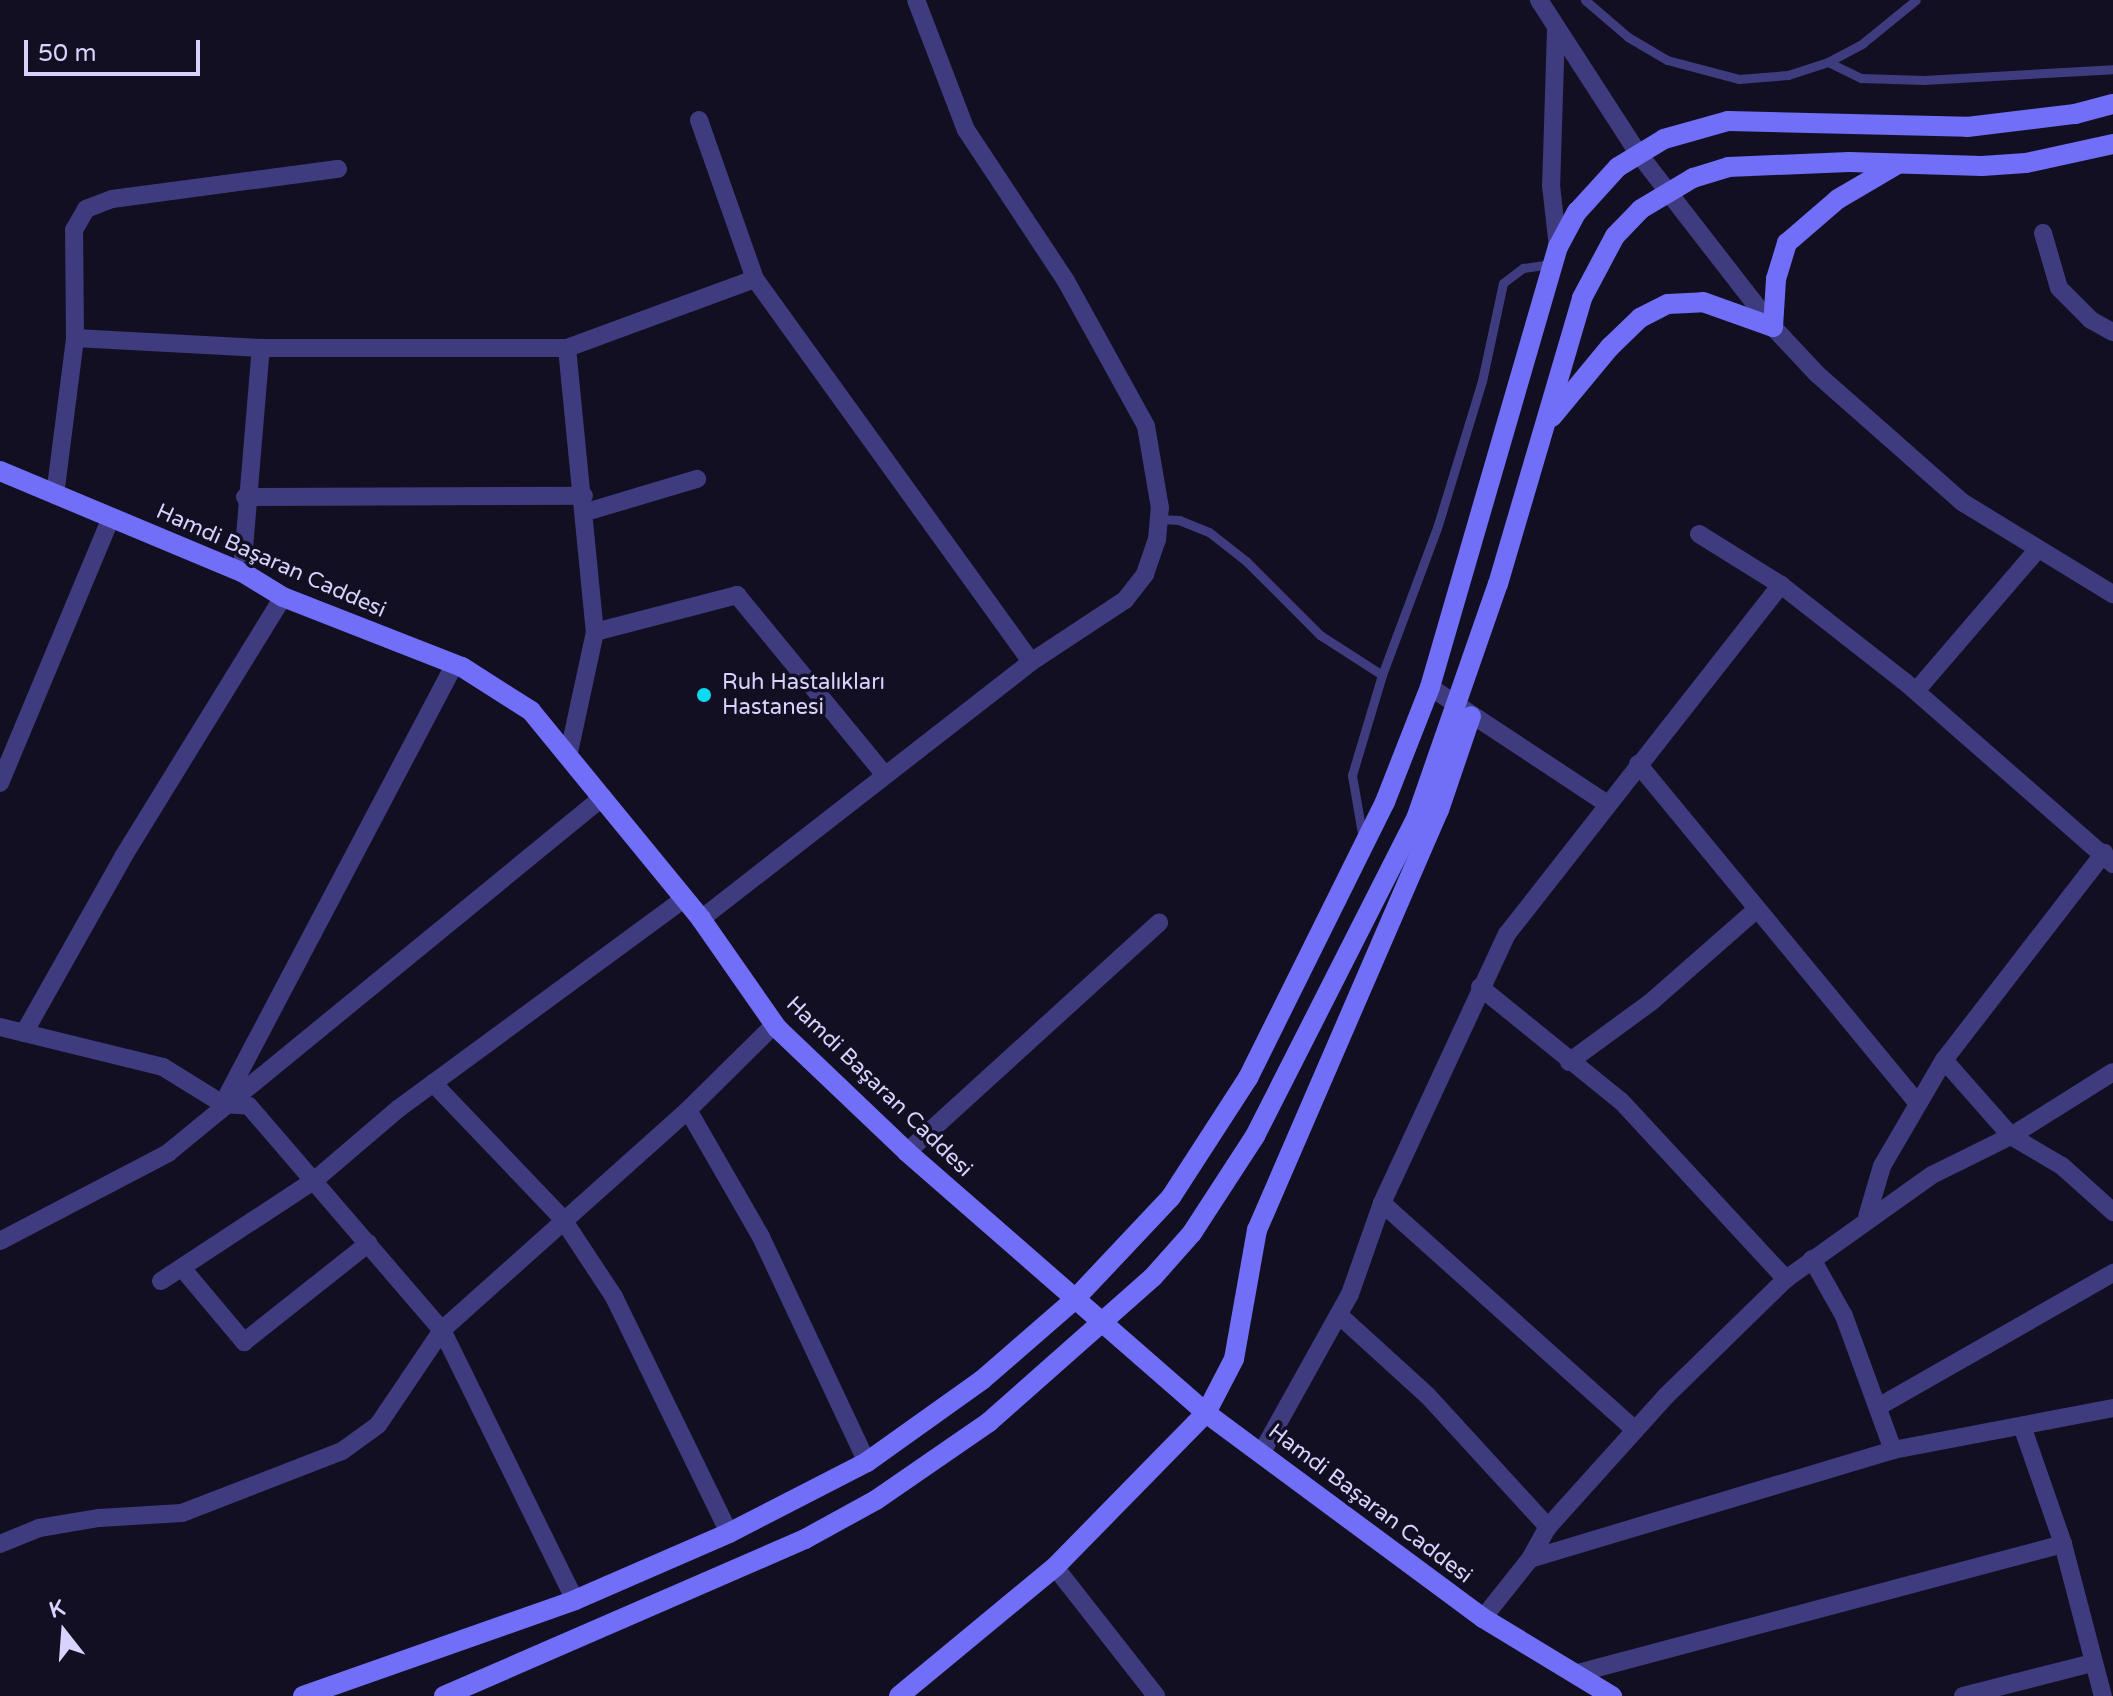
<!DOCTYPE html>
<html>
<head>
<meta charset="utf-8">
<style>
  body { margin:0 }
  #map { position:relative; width:2113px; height:1696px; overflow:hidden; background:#120f23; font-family:"Varela Round",sans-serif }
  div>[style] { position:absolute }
  .lane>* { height:9px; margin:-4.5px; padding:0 4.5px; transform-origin:4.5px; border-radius:4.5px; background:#3e3c7f }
  .street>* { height:18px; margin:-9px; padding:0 9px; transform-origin:9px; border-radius:9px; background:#3e3c7f }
  .secondary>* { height:20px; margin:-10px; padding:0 10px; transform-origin:10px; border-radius:10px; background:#716ef8 }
  .dots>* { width:22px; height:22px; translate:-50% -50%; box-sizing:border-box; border:4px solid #120f23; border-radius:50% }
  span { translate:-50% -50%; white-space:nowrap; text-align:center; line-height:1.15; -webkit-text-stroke:7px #120f23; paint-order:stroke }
  .street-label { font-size:22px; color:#d7d3fd }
  .poi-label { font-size:22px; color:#d7d3fd }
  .left { translate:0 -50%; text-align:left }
  .north { position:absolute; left:24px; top:1592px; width:80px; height:80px; -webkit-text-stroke:6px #120f23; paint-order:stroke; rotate:343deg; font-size:22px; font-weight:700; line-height:32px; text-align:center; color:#d7d3fd }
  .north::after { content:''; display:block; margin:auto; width:28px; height:36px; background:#d7d3fd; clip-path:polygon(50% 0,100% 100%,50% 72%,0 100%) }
  .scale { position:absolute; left:24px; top:40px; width:176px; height:36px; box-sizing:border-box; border:4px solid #d7d3fd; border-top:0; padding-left:10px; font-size:24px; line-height:28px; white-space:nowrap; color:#d7d3fd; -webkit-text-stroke:6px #120f23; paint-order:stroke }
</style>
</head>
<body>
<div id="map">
  <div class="lane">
    <div style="left:1585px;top:0;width:57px;rotate:40.7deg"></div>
    <div style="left:1628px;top:37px;width:45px;rotate:30.5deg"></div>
    <div style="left:1667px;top:60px;width:74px;rotate:14.8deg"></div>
    <div style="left:1739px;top:79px;width:49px;rotate:-4.7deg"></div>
    <div style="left:1788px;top:75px;width:42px;rotate:-18deg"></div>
    <div style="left:1828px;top:62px;width:40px;rotate:-28deg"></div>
    <div style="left:1863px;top:43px;width:68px;rotate:-39.1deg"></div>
    <div style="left:1828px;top:62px;width:37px;rotate:26deg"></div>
    <div style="left:1861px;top:78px;width:63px;rotate:1.8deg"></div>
    <div style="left:1924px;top:80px;width:189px;rotate:-3.3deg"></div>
    <div style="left:1160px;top:519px;width:19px;rotate:3deg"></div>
    <div style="left:1179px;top:520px;width:32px;rotate:22deg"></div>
    <div style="left:1209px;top:532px;width:47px;rotate:38.1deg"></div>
    <div style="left:1246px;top:561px;width:105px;rotate:45deg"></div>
    <div style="left:1320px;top:635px;width:74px;rotate:32.8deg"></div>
    <div style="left:1363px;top:839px;width:65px;rotate:-99.8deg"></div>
    <div style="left:1352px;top:775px;width:104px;rotate:-73.3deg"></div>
    <div style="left:1382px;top:675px;width:157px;rotate:-69.5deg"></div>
    <div style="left:1437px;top:528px;width:154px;rotate:-73deg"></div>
    <div style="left:1482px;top:381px;width:100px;rotate:-77.9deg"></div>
    <div style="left:1503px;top:283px;width:25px;rotate:-37deg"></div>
    <div style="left:1523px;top:268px;width:30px;rotate:-8deg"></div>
  </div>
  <div class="street">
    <div style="left:1539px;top:0;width:182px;rotate:57.1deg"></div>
    <div style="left:1638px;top:153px;width:220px;rotate:52.2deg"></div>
    <div style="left:1773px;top:327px;width:64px;rotate:46.9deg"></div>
    <div style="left:1817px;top:374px;width:193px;rotate:41.4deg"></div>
    <div style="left:1962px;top:502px;width:177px;rotate:31.4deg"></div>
    <div style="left:1556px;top:30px;width:155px;rotate:91.8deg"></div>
    <div style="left:1551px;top:185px;width:62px;rotate:83.6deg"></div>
    <div style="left:699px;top:120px;width:169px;rotate:70.6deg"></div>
    <div style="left:755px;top:279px;width:472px;rotate:54.2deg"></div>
    <div style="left:2043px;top:233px;width:57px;rotate:73.8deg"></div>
    <div style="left:2059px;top:288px;width:45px;rotate:45deg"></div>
    <div style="left:2091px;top:320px;width:25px;rotate:29deg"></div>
    <div style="left:75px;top:338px;width:186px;rotate:3.1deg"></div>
    <div style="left:567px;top:348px;width:200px;rotate:-20.2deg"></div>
    <div style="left:55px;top:495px;width:158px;rotate:-82.7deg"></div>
    <div style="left:75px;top:338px;width:108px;rotate:-90.5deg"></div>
    <div style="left:74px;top:230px;width:24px;rotate:-60deg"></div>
    <div style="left:86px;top:209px;width:28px;rotate:-21deg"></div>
    <div style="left:112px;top:199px;width:228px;rotate:-7.6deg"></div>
    <div style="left:245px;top:497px;width:339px;rotate:-0.2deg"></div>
    <div style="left:586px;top:512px;width:116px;rotate:-16.6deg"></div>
    <div style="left:1699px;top:534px;width:97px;rotate:31.9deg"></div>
    <div style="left:1781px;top:585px;width:156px;rotate:38deg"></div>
    <div style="left:1904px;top:681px;width:278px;rotate:41.2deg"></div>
    <div style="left:242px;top:572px;width:225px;rotate:-85.2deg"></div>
    <div style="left:261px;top:348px;width:306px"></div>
    <div style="left:567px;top:348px;width:285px;rotate:84.4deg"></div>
    <div style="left:595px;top:632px;width:123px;rotate:102.2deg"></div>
    <div style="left:595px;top:632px;width:147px;rotate:-14.6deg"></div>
    <div style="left:737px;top:595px;width:233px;rotate:50.6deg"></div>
    <div style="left:1430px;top:687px;width:211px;rotate:33.4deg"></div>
    <div style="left:1916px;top:691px;width:187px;rotate:-49.3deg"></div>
    <div style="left:1638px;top:764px;width:440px;rotate:50.5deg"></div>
    <div style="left:0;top:783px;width:287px;rotate:-67.3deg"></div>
    <div style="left:701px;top:919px;width:418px;rotate:-37.9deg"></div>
    <div style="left:1031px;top:662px;width:113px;rotate:-33.4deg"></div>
    <div style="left:1125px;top:600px;width:33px;rotate:-52deg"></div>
    <div style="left:1145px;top:574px;width:36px;rotate:-71deg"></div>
    <div style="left:1157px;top:540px;width:32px;rotate:-85deg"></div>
    <div style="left:1160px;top:508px;width:83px;rotate:-99.7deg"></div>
    <div style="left:1146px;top:426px;width:166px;rotate:-118.9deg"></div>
    <div style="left:1066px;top:281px;width:181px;rotate:-123.5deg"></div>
    <div style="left:966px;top:130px;width:139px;rotate:-111deg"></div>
    <div style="left:1480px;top:987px;width:181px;rotate:39deg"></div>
    <div style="left:1621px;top:1101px;width:243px;rotate:47.2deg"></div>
    <div style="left:0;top:1027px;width:168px;rotate:13.8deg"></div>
    <div style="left:163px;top:1067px;width:70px;rotate:31.7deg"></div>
    <div style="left:223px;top:1104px;width:26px;rotate:4deg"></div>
    <div style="left:249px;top:1106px;width:296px;rotate:49.3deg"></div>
    <div style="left:442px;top:1330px;width:301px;rotate:63.8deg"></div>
    <div style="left:24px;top:1033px;width:202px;rotate:-60.6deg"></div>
    <div style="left:123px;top:857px;width:305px;rotate:-58.4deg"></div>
    <div style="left:1944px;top:1060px;width:101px;rotate:48.6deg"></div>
    <div style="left:2011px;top:1136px;width:59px;rotate:30.5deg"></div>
    <div style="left:2062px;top:1166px;width:69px;rotate:42deg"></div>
    <div style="left:1569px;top:1062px;width:102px;rotate:-36.2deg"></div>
    <div style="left:1651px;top:1002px;width:141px;rotate:-41.3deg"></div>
    <div style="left:433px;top:1083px;width:187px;rotate:46.3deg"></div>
    <div style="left:562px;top:1218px;width:95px;rotate:56.6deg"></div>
    <div style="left:614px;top:1297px;width:263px;rotate:64deg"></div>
    <div style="left:228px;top:1094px;width:486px;rotate:-62.2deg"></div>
    <div style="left:688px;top:1110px;width:146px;rotate:60.1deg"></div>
    <div style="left:761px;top:1237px;width:249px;rotate:64.8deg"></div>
    <div style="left:907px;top:1152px;width:341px;rotate:-42.3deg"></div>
    <div style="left:1382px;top:1203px;width:340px;rotate:41.9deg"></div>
    <div style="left:1867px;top:1217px;width:53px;rotate:-73.6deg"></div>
    <div style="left:1882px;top:1166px;width:123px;rotate:-59.7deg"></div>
    <div style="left:1944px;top:1060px;width:262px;rotate:-52.3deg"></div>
    <div style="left:0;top:1241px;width:190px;rotate:-27.6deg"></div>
    <div style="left:168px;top:1153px;width:562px;rotate:-39.3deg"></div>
    <div style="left:1812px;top:1259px;width:65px;rotate:60.7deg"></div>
    <div style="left:1844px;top:1316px;width:143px;rotate:69.9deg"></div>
    <div style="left:182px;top:1268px;width:97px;rotate:50deg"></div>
    <div style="left:244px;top:1342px;width:159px;rotate:-38.4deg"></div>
    <div style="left:161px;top:1281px;width:186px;rotate:-33.3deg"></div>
    <div style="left:316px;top:1179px;width:108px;rotate:-40.5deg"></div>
    <div style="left:398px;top:1109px;width:355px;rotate:-36.3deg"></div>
    <div style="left:1339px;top:1315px;width:120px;rotate:42.3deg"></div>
    <div style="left:1428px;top:1396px;width:178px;rotate:47.5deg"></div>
    <div style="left:1878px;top:1407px;width:271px;rotate:-29.7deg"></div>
    <div style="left:2022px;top:1426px;width:125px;rotate:70.8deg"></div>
    <div style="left:2063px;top:1544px;width:157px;rotate:75.3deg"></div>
    <div style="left:1262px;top:1452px;width:181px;rotate:-60.9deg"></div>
    <div style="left:1350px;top:1294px;width:96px;rotate:-70.6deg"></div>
    <div style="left:1382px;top:1203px;width:297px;rotate:-65.1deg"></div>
    <div style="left:1507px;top:934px;width:444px;rotate:-51.9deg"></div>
    <div style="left:0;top:1544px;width:42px;rotate:-22.3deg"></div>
    <div style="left:39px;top:1528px;width:61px;rotate:-9.5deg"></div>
    <div style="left:99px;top:1518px;width:83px;rotate:-3.4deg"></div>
    <div style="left:182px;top:1513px;width:172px;rotate:-21.2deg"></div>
    <div style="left:342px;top:1451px;width:44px;rotate:-35.8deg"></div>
    <div style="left:378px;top:1425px;width:115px;rotate:-56deg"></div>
    <div style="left:442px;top:1330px;width:330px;rotate:-41.8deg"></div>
    <div style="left:688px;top:1110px;width:122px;rotate:-44.7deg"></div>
    <div style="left:1530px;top:1559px;width:379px;rotate:-16.7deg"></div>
    <div style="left:1893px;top:1450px;width:224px;rotate:-10.8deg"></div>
    <div style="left:1055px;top:1567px;width:164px;rotate:51.9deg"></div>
    <div style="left:1483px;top:1618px;width:75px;rotate:-51.5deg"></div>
    <div style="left:1530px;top:1559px;width:37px;rotate:-61deg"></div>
    <div style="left:1548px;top:1527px;width:176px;rotate:-48deg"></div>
    <div style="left:1666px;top:1396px;width:168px;rotate:-44.3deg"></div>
    <div style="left:1786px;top:1279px;width:179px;rotate:-35.5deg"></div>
    <div style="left:1932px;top:1175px;width:88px;rotate:-26.3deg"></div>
    <div style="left:2011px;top:1136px;width:120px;rotate:-32.1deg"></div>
    <div style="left:1578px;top:1673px;width:502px;rotate:-14.89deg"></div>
    <div style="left:1963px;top:1696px;width:133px;rotate:-14.3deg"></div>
  </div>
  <div class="secondary">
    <div style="left:1552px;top:417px;width:91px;rotate:-50.4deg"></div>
    <div style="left:1610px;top:347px;width:42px;rotate:-44deg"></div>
    <div style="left:1640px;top:318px;width:31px;rotate:-27deg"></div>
    <div style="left:1668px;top:304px;width:35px;rotate:-3deg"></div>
    <div style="left:1703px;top:302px;width:74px;rotate:19.7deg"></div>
    <div style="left:1773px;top:327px;width:48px;rotate:-86.4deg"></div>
    <div style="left:1776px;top:279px;width:38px;rotate:-73deg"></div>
    <div style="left:1787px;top:243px;width:67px;rotate:-40.8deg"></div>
    <div style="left:1838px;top:199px;width:69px;rotate:-30.3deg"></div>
    <div style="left:0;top:471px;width:262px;rotate:22.7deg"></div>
    <div style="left:242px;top:572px;width:48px;rotate:31.4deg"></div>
    <div style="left:283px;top:597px;width:192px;rotate:21.4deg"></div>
    <div style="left:462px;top:667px;width:82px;rotate:32.5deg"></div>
    <div style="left:531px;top:711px;width:269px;rotate:50.7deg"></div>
    <div style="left:701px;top:919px;width:133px;rotate:55.1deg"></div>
    <div style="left:777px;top:1028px;width:180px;rotate:43.6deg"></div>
    <div style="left:907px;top:1152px;width:397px;rotate:41.1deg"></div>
    <div style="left:1206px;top:1413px;width:345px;rotate:36.5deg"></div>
    <div style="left:1483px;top:1618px;width:151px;rotate:31.2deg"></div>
    <div style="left:303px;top:1696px;width:288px;rotate:-19.4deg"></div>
    <div style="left:575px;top:1600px;width:168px;rotate:-23.5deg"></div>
    <div style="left:729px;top:1533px;width:155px;rotate:-27.2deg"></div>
    <div style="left:867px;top:1462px;width:141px;rotate:-35.5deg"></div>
    <div style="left:982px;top:1380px;width:122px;rotate:-41deg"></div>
    <div style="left:1074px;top:1300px;width:141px;rotate:-46.7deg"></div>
    <div style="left:1171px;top:1197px;width:142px;rotate:-57.1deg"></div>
    <div style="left:1248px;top:1078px;width:308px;rotate:-63.6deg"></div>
    <div style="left:1385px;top:802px;width:123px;rotate:-68.6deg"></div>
    <div style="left:1430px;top:687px;width:458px;rotate:-73.8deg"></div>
    <div style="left:1558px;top:247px;width:40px;rotate:-62deg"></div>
    <div style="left:1577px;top:212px;width:61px;rotate:-47.7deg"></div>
    <div style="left:1618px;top:167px;width:54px;rotate:-31.3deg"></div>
    <div style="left:1664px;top:139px;width:66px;rotate:-15.7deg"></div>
    <div style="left:1728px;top:121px;width:239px;rotate:1.4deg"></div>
    <div style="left:1967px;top:127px;width:109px;rotate:-6.9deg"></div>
    <div style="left:2075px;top:114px;width:39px;rotate:-15deg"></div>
    <div style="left:444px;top:1696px;width:394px;rotate:-23.5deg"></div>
    <div style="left:805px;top:1539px;width:81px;rotate:-28.8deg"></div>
    <div style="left:876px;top:1500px;width:137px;rotate:-34.6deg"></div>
    <div style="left:989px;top:1422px;width:219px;rotate:-41.5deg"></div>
    <div style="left:1153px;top:1277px;width:59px;rotate:-48.4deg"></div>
    <div style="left:1192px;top:1233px;width:116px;rotate:-57deg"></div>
    <div style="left:1255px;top:1136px;width:359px;rotate:-63.1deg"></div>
    <div style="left:1417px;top:816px;width:246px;rotate:-70.8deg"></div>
    <div style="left:1498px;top:584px;width:298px;rotate:-73.6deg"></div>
    <div style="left:1582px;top:298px;width:70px;rotate:-62deg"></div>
    <div style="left:1615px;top:236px;width:37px;rotate:-46deg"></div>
    <div style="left:1641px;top:209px;width:61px;rotate:-30.8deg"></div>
    <div style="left:1693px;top:178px;width:37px;rotate:-17deg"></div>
    <div style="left:1728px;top:167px;width:121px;rotate:-2.4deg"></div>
    <div style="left:1849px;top:162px;width:133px;rotate:1.7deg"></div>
    <div style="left:1982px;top:166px;width:44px;rotate:-3.9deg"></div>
    <div style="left:2026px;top:163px;width:89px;rotate:-12.3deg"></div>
    <div style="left:899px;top:1696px;width:202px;rotate:-39.6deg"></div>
    <div style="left:1055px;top:1567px;width:216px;rotate:-45.6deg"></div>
    <div style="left:1206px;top:1413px;width:61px;rotate:-62.6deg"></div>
    <div style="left:1234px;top:1359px;width:131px;rotate:-79.9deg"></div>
    <div style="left:1257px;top:1230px;width:458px;rotate:-66.6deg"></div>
    <div style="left:1439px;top:810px;width:99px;rotate:-71.2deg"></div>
  </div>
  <div class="dots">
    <div style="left:704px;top:695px;background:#0bdbf0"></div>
  </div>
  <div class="street-label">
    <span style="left:271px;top:561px;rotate:24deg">Hamdi Başaran Caddesi</span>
    <span style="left:879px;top:1087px;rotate:44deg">Hamdi Başaran Caddesi</span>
    <span style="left:1370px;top:1504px;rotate:37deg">Hamdi Başaran Caddesi</span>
  </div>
  <div class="poi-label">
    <span class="left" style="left:722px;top:695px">Ruh Hastalıkları<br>Hastanesi</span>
  </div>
  <div class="north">K</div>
  <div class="scale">50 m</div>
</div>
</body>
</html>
